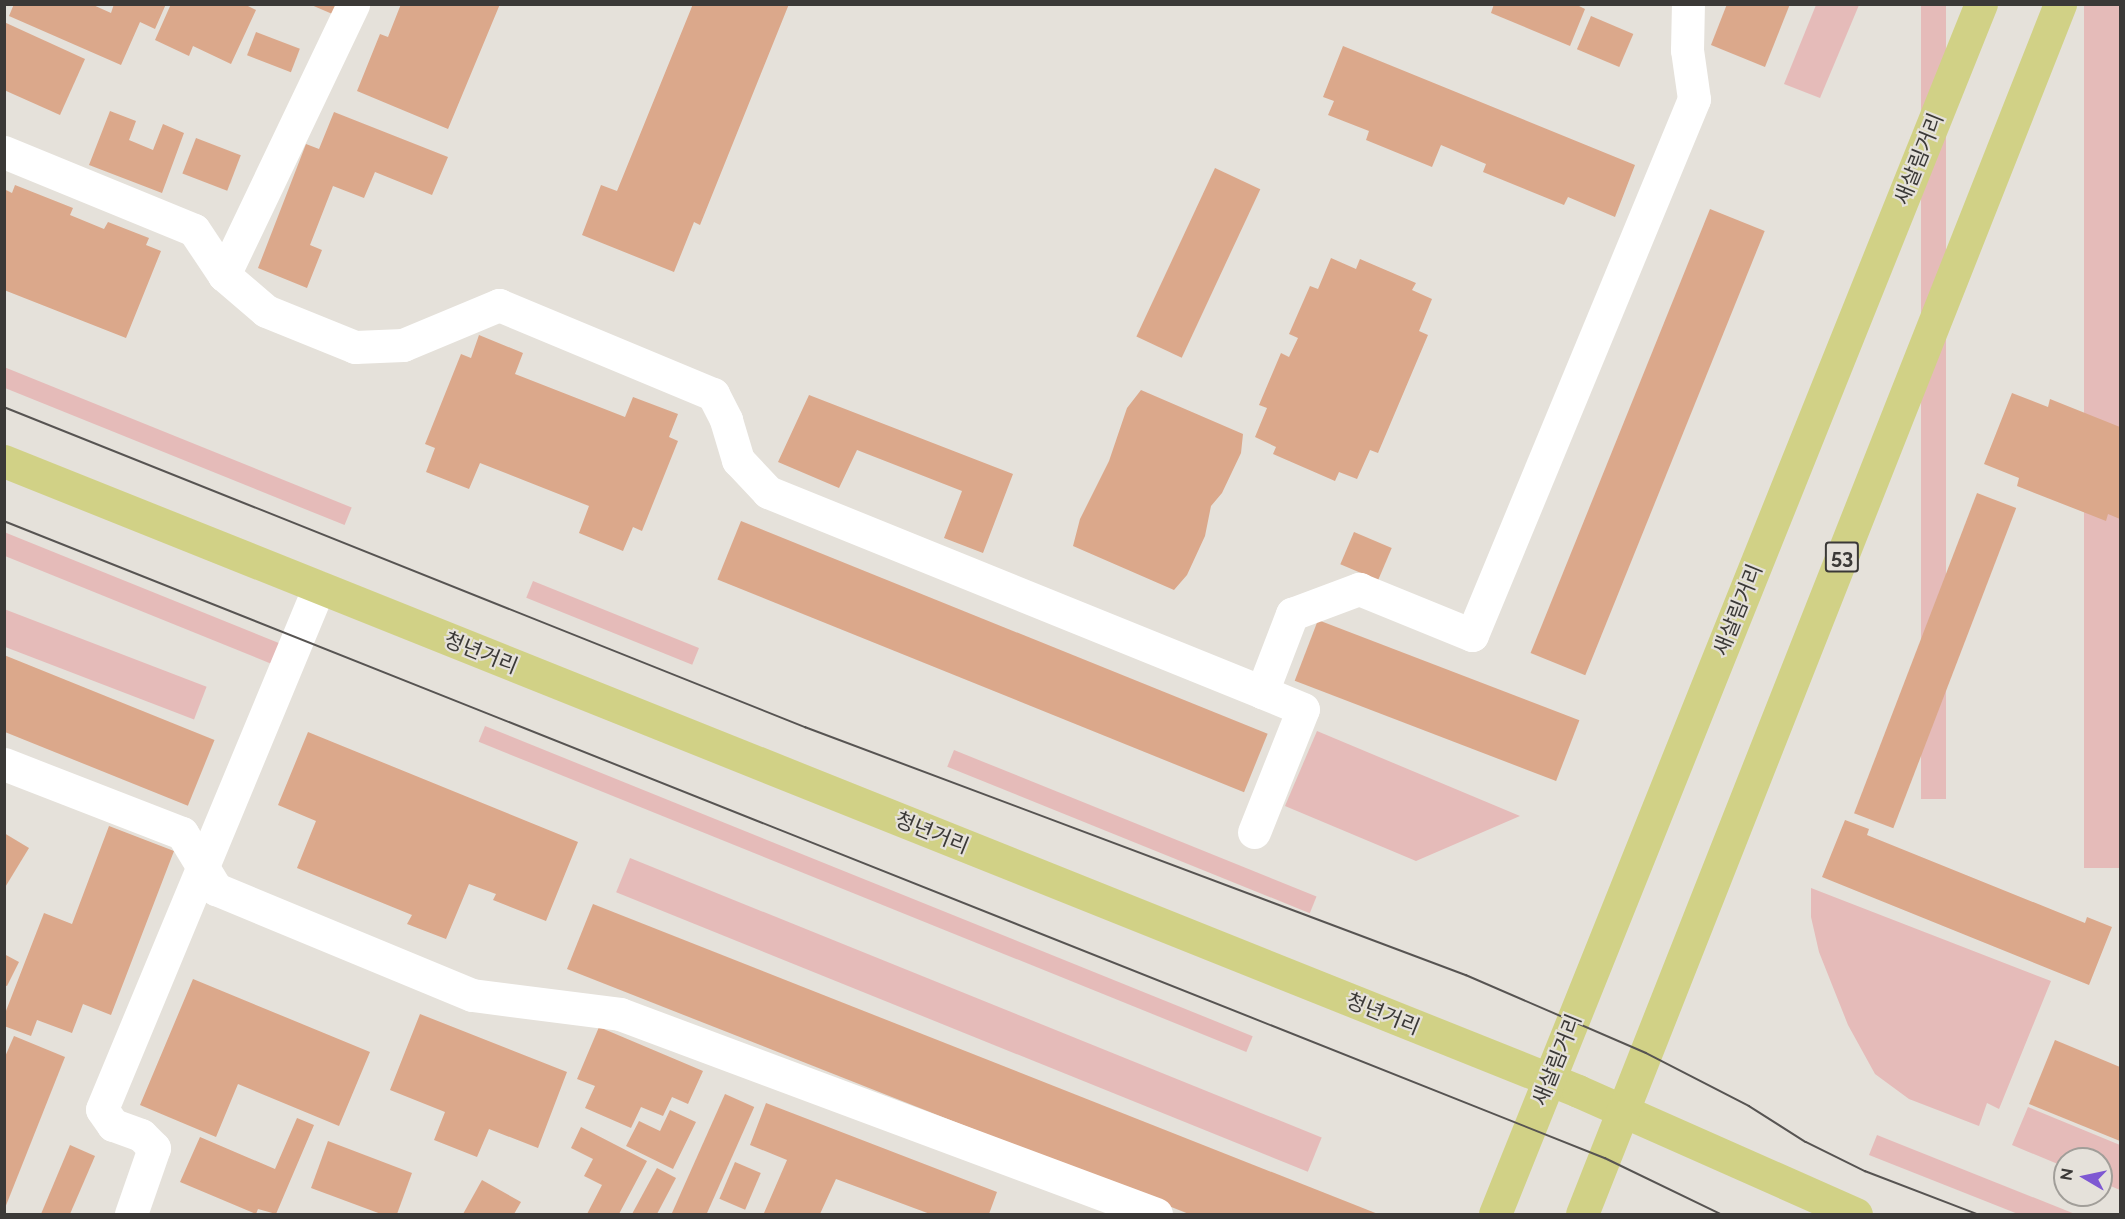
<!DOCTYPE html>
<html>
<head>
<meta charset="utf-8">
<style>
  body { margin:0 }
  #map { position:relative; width:2125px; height:1219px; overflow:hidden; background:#e5e1da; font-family:Raleway,"Noto Sans KR",sans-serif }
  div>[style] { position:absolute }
  .green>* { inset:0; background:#e5bbb9; transform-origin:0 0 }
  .building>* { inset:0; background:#dba88b; transform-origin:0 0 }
  .minor>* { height:33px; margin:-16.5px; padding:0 16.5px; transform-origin:16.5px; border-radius:16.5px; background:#fff }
  .major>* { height:33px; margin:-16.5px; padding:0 16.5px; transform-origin:16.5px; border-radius:16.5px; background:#d1d186 }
  .tram>* { height:1.5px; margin:-0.75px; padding:0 0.75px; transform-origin:0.75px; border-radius:0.75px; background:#575452 }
  span { translate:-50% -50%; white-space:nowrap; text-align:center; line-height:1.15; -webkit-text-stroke:4.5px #e5e1da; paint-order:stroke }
  .shield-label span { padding:2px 4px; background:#e5e1da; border:2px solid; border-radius:4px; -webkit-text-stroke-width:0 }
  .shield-label { font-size:20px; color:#3b3937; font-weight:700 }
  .street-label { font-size:21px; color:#3b3937 }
  .frame { position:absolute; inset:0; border:6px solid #3b3937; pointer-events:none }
  .north { position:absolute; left:2053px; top:1147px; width:60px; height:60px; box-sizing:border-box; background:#e5e1da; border:2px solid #a19e99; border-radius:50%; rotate:279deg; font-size:16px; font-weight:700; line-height:24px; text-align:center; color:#3b3937 }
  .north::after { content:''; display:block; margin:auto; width:21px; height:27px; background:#7e58d2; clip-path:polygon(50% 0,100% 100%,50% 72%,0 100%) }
</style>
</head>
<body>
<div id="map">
  <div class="green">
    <div style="clip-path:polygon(1816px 5px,1859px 5px,1820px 98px,1784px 84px)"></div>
    <div style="left:1921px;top:5px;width:25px;height:794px"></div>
    <div style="left:2084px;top:5px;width:36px;height:863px"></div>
    <div style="left:4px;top:367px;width:375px;height:19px;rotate:22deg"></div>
    <div style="left:4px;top:532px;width:307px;height:22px;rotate:22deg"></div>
    <div style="left:533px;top:581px;width:179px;height:18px;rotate:22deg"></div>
    <div style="left:4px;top:609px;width:217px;height:35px;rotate:21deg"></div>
    <div style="left:485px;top:726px;width:828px;height:17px;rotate:22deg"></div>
    <div style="clip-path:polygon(1317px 731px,1520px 816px,1416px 861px,1285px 806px)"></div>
    <div style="left:954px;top:750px;width:391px;height:18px;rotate:22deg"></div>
    <div style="left:630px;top:858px;width:746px;height:37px;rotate:22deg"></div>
    <div style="clip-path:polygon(1811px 888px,2051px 981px,1999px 1109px,1987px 1103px,1979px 1126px,1909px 1099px,1875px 1074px,1848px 1025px,1819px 952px,1811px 917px)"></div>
    <div style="clip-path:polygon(2028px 1107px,2120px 1145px,2120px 1190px,2101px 1182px,2101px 1159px,2065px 1159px,2065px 1167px,2012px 1145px)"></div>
    <div style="clip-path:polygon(1877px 1135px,2075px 1214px,2018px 1214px,1869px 1155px)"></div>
  </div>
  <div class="building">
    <div style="clip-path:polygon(14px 4px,91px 4px,111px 13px,114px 4px,166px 4px,155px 29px,140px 22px,121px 65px,9px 16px)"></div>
    <div style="clip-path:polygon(171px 4px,244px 4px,256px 10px,231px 64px,193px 46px,189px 56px,155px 40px)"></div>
    <div style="clip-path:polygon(309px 4px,342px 4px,337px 16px)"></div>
    <div style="clip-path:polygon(401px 4px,500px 4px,448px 129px,357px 91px,380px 34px,388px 37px)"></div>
    <div style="clip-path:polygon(693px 4px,789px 4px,700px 225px,694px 222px,674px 272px,582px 235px,601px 185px,617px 191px)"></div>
    <div style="clip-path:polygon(1494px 4px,1575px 4px,1585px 9px,1570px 46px,1491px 13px)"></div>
    <div style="clip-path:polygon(1727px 4px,1790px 4px,1765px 67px,1711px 45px)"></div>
    <div style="left:1591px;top:16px;width:46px;height:36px;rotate:23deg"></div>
    <div style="clip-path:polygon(4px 22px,85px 59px,60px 115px,4px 90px)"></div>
    <div style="left:256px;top:32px;width:47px;height:25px;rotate:21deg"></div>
    <div style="clip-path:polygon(1343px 46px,1635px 165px,1615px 217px,1568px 197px,1564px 205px,1483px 172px,1486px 164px,1441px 145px,1432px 167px,1366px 140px,1369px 131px,1328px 115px,1334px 101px,1323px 97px)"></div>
    <div style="clip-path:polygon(110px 111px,136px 121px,129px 140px,153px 150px,163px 124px,184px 133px,162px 193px,89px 165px)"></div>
    <div style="clip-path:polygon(334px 112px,448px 157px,432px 195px,375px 172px,364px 198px,333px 186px,310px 245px,322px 250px,307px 288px,258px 268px,306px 144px,319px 149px)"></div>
    <div style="left:196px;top:138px;width:48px;height:38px;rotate:21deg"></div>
    <div style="left:1215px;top:168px;width:50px;height:186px;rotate:25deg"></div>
    <div style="clip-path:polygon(15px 185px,73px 208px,70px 215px,104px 229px,108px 222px,149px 238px,146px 245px,161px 251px,126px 338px,4px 290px,4px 189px,12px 193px)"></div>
    <div style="left:1710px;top:209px;width:59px;height:479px;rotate:22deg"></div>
    <div style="clip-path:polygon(1331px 258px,1356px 269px,1360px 259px,1416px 283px,1412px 290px,1432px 299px,1419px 331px,1428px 335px,1378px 453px,1370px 450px,1357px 479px,1339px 472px,1335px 481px,1273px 454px,1276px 447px,1255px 437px,1267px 408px,1259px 405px,1281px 353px,1289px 357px,1298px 338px,1289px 334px,1310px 286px,1318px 289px)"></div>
    <div style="clip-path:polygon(479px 335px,523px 353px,515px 374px,625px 417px,633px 397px,678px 414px,669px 437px,678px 441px,642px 531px,633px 527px,623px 551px,579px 533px,589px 506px,480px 463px,469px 489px,426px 472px,435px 448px,425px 444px,461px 354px,471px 358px)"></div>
    <div style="clip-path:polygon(1141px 390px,1243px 434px,1241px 453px,1222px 493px,1211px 506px,1205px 536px,1187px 575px,1174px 590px,1073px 546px,1080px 519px,1109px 461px,1127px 408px)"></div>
    <div style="clip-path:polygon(2012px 393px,2048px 407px,2050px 399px,2120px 427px,2120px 519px,2108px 514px,2106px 521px,2017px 486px,2019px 478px,1984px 464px)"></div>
    <div style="clip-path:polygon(809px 395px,1013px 474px,983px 553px,944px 538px,962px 491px,857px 450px,839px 488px,778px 462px)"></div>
    <div style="left:1977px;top:493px;width:42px;height:343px;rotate:21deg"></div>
    <div style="left:741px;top:521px;width:568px;height:63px;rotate:22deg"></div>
    <div style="left:1354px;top:532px;width:41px;height:35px;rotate:23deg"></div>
    <div style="left:1318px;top:620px;width:280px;height:65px;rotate:21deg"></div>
    <div style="left:4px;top:655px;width:227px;height:71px;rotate:22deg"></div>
    <div style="clip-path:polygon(308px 732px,578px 842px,546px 921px,493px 900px,496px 894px,469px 884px,446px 939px,407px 924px,412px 915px,297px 868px,316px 821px,278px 805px)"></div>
    <div style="clip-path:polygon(1845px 820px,1869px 829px,1867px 835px,2085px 923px,2087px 917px,2112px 927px,2089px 985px,1822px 877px)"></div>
    <div style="clip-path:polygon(109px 826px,174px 851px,111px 1015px,83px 1004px,72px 1033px,37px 1020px,31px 1036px,4px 1026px,4px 1016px,44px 913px,72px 924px)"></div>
    <div style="clip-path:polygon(4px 833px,29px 848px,4px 889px)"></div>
    <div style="clip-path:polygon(593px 904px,1378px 1214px,1189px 1214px,567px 969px)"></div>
    <div style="clip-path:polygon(4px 954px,19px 962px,7px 986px,4px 985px)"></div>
    <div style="clip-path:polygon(193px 979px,370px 1052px,339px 1126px,238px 1084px,216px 1137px,140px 1105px)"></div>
    <div style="clip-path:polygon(420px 1014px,567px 1072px,538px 1148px,489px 1129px,477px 1157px,434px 1140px,445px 1112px,390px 1090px)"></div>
    <div style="clip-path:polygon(599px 1027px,703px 1071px,688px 1104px,672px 1097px,663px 1116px,641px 1107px,631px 1128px,585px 1108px,595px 1086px,577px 1079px)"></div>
    <div style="clip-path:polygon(14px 1036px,65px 1057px,5px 1208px,4px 1059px)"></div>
    <div style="clip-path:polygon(2055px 1040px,2120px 1067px,2120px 1141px,2029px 1104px)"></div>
    <div style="left:725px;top:1094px;width:32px;height:132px;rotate:24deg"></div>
    <div style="clip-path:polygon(766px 1103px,997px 1192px,989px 1214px,930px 1214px,836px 1179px,820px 1214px,764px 1213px,787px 1160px,750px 1145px)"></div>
    <div style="clip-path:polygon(670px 1110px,696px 1122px,673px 1169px,626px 1146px,639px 1121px,660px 1131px)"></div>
    <div style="clip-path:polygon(297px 1118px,314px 1125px,276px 1214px,258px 1209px,256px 1214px,180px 1182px,200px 1137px,275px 1169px)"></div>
    <div style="clip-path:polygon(581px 1127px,647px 1161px,619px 1214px,587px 1214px,602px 1185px,584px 1176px,593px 1159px,571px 1148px)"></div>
    <div style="clip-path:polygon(328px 1141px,412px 1173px,397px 1214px,381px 1214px,311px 1188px)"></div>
    <div style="clip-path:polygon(70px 1145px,95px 1156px,70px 1214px,41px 1214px)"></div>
    <div style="left:735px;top:1162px;width:28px;height:40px;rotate:23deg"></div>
    <div style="clip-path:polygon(657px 1168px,676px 1178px,657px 1214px,632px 1214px)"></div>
    <div style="clip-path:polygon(482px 1180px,521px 1202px,514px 1214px,463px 1214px)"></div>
  </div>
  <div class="minor">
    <div style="left:4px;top:152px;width:205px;rotate:22.3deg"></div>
    <div style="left:194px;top:230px;width:54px;rotate:56.3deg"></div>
    <div style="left:224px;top:275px;width:55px;rotate:40.6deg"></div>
    <div style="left:266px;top:311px;width:96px;rotate:22deg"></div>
    <div style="left:355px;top:347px;width:48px;rotate:-2.4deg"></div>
    <div style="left:403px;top:345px;width:104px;rotate:-22.6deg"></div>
    <div style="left:499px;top:305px;width:232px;rotate:22.6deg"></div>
    <div style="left:713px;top:394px;width:29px;rotate:63deg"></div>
    <div style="left:726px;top:420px;width:42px;rotate:73.3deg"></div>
    <div style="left:738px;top:460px;width:44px;rotate:46.8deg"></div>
    <div style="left:768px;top:492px;width:533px;rotate:22.04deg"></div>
    <div style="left:1262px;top:692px;width:84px;rotate:-69deg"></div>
    <div style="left:1292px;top:614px;width:72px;rotate:-20.5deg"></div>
    <div style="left:1359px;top:589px;width:122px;rotate:22.2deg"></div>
    <div style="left:1472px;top:635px;width:580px;rotate:-67.5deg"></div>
    <div style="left:1694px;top:99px;width:49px;rotate:-98.1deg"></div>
    <div style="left:1687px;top:50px;width:46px;rotate:-88.8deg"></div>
    <div style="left:224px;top:275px;width:300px;rotate:-64.5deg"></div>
    <div style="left:4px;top:764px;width:191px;rotate:21.2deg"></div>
    <div style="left:182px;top:833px;width:66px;rotate:58.7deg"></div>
    <div style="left:216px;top:889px;width:277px;rotate:22.5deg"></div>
    <div style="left:472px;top:995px;width:149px;rotate:7.3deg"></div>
    <div style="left:620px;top:1014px;width:572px;rotate:20.46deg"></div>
    <div style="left:1254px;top:832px;width:132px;rotate:-68.3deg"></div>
    <div style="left:1303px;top:709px;width:44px;rotate:-157.5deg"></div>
    <div style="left:131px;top:1214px;width:70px;rotate:-70.8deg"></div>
    <div style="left:154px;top:1148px;width:18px;rotate:-135deg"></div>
    <div style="left:141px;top:1135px;width:30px;rotate:-160deg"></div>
    <div style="left:113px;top:1125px;width:19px;rotate:-125deg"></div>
    <div style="left:102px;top:1109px;width:565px;rotate:-67.43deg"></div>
  </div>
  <div class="major">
    <div style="left:4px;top:461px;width:1695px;rotate:21.81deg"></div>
    <div style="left:1578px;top:1091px;width:304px;rotate:23.9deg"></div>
    <div style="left:1495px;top:1214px;width:1304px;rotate:-68.12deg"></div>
    <div style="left:1582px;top:1214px;width:1301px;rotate:-68.44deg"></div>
  </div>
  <div class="tram">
    <div style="left:4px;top:407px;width:863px;rotate:21.78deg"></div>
    <div style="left:805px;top:727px;width:706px;rotate:20.57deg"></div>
    <div style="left:1466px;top:975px;width:196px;rotate:23.4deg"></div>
    <div style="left:1646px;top:1053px;width:116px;rotate:27.2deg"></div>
    <div style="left:1749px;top:1106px;width:67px;rotate:32.3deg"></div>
    <div style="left:1806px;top:1142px;width:66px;rotate:26.2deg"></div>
    <div style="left:1865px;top:1171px;width:120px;rotate:21deg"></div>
    <div style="left:4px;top:521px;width:1723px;rotate:21.7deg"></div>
    <div style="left:1605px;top:1158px;width:129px;rotate:25.8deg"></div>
  </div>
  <div class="shield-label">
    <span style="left:1842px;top:557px">53</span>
  </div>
  <div class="street-label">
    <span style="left:1919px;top:159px;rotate:-68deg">새살림거리</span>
    <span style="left:1738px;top:610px;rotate:-68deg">새살림거리</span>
    <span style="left:481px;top:653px;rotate:22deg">청년거리</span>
    <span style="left:932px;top:833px;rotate:22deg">청년거리</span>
    <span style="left:1383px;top:1014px;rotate:22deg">청년거리</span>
    <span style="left:1557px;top:1060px;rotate:-68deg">새살림거리</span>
  </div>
  <div class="frame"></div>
  <div class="north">N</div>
</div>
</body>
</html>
